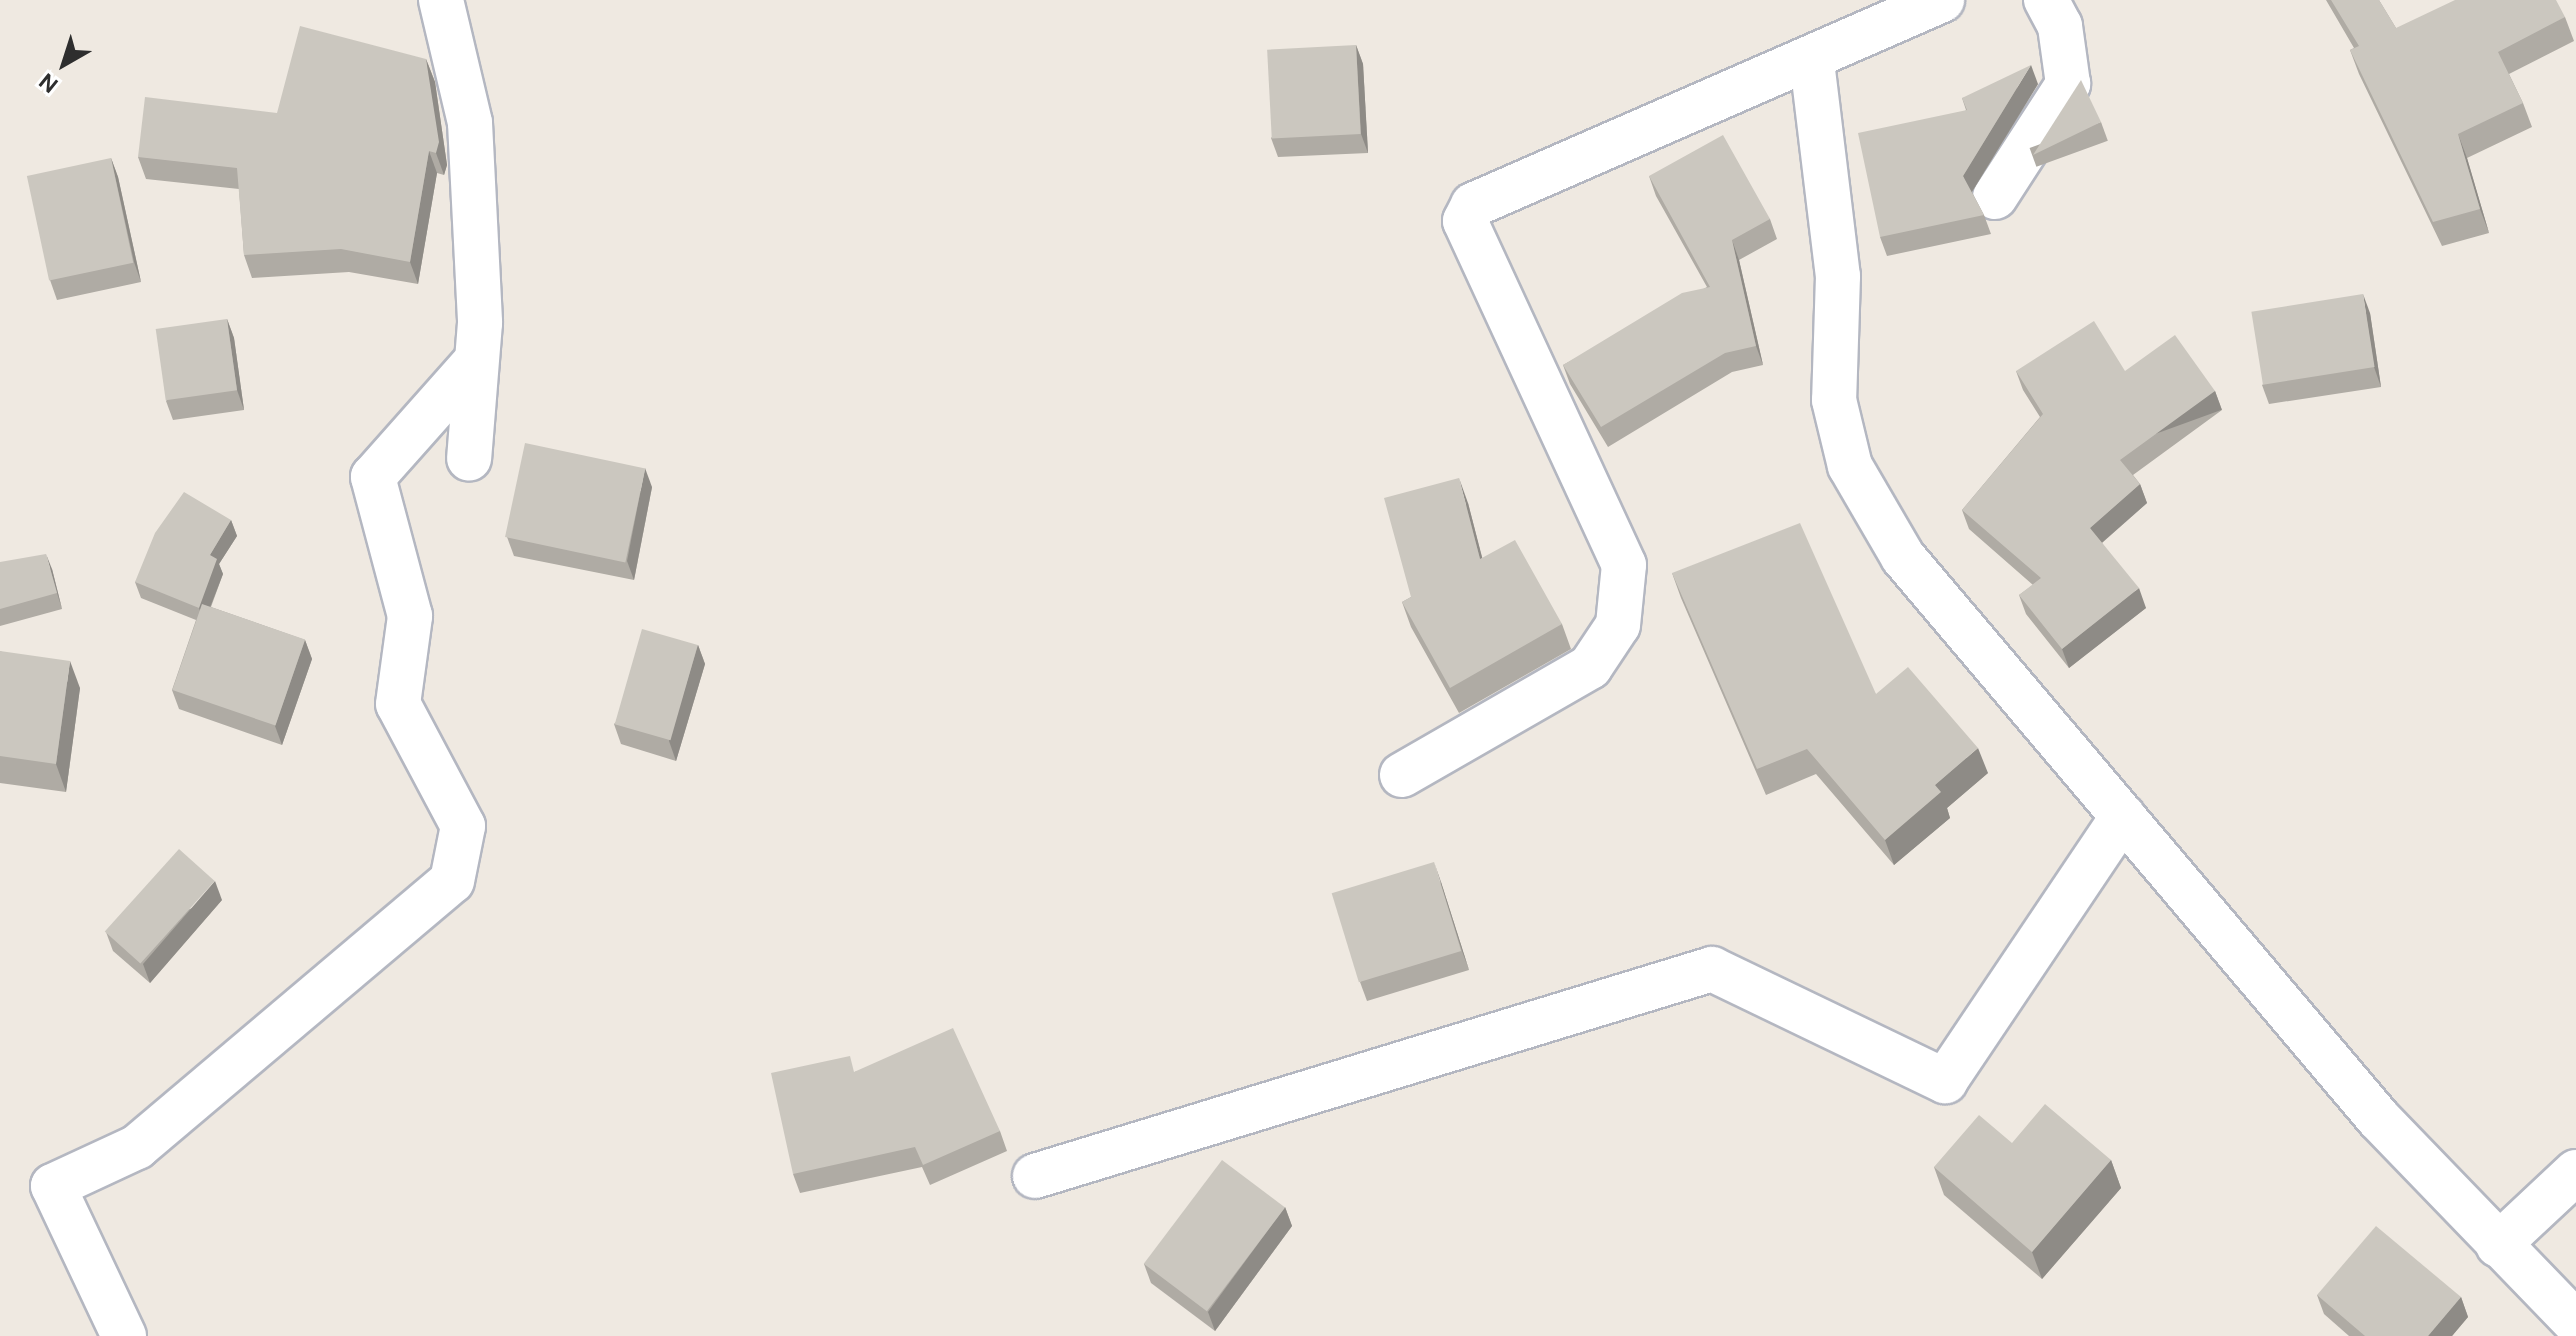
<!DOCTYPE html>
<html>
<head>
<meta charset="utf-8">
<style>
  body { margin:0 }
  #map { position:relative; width:2576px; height:1336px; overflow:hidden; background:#efe9e1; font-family:"DM Sans",sans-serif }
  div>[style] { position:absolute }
  .roads { filter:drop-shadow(2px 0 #b4b7c1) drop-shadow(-2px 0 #b4b7c1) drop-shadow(0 2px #b4b7c1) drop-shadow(0 -2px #b4b7c1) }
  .street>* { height:44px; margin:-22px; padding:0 22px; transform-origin:22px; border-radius:22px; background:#fff }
  .wall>* { inset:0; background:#afaba4; transform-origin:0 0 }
  .shaded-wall>* { inset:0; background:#8e8b86; transform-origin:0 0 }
  .building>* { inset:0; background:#cbc7bf; transform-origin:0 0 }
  span { translate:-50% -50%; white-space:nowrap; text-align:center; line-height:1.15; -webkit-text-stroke:6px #fff; paint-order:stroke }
  .north { position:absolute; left:24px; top:24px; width:80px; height:80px; -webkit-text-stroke:6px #fff; paint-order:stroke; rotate:219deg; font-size:22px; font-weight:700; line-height:32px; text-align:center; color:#2e2e2e }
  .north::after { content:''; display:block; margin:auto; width:28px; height:36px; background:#2e2e2e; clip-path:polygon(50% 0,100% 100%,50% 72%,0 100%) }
</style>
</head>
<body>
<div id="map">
  <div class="roads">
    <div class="street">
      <div style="left:441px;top:0;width:126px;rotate:76.7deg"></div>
      <div style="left:470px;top:123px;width:200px;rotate:87.1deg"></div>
      <div style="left:480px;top:323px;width:136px;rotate:94.6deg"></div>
      <div style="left:1812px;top:62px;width:216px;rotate:83.1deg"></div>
      <div style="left:1838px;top:276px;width:124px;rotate:91.8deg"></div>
      <div style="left:1834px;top:400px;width:68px;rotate:76.4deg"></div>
      <div style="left:1850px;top:466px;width:105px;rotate:59.8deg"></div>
      <div style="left:1903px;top:557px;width:736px;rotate:49.74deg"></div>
      <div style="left:2379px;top:1119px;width:284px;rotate:46deg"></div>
      <div style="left:1995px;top:197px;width:135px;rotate:-57.1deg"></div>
      <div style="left:2068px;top:84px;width:59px;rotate:-97.9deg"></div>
      <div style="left:2060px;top:26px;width:30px;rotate:-118deg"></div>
      <div style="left:1402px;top:775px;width:217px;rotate:-29.9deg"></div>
      <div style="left:1590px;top:667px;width:50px;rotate:-56.3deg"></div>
      <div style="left:1618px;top:625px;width:60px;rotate:-84.3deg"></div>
      <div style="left:1624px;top:565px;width:379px;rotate:-114.8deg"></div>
      <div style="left:1465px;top:221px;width:18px;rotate:-63deg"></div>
      <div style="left:1473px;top:205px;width:512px;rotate:-23.61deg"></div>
      <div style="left:1035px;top:1176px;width:708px;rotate:-17deg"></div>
      <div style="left:1712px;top:969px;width:259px;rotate:25.7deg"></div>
      <div style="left:1945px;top:1081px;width:319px;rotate:-56.1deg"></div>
      <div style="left:2498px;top:1245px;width:107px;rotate:-43.1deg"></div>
      <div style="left:124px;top:1336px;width:166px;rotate:-115.3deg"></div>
      <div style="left:53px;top:1186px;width:93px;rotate:-24.9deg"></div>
      <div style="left:137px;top:1147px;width:412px;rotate:-40.2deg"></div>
      <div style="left:452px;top:881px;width:56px;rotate:-78.7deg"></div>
      <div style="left:463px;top:826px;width:138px;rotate:-118deg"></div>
      <div style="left:398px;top:704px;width:89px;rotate:-82.2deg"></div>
      <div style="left:410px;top:616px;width:144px;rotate:-104.9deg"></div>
      <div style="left:373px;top:477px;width:155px;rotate:-48.4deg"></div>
    </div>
  </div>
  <div class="wall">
    <div style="clip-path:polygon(2326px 0,2379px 0,2396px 28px,2565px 17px,2574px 41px,2509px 74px,2523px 103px,2532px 127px,2467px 158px,2489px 233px,2442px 246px,2359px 74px,2350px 50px,2354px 48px)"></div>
    <div style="clip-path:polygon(1356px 45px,1363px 64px,1368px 153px,1278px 157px,1271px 138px)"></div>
    <div style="clip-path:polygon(426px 59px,435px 82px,447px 165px,444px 175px,437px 173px,418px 284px,349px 272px,252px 278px,244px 255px,239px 189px,146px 179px,138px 157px,277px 113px)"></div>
    <div style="clip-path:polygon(2038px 84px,1972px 192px,1984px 215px,1991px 234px,1887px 256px,1880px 237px,1966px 110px,1962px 98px)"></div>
    <div style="left:2101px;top:122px;width:20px;height:76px;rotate:70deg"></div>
    <div style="clip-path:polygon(111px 158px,118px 177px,141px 282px,57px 300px,50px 280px)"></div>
    <div style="clip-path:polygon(1649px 176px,1770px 219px,1777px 239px,1739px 260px,1763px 365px,1732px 372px,1608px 447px,1570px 384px,1563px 365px,1707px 287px,1656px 196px)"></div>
    <div style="clip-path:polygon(2370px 313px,2381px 387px,2269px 404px,2262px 385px)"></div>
    <div style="clip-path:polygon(227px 319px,234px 338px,244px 410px,173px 420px,166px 401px)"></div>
    <div style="clip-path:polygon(2016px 371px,2125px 371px,2215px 391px,2222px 410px,2133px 475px,2140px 484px,2147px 503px,2102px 543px,2146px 608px,2069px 668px,2026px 614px,2019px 595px,2033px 585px,1969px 529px,1962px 510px,2040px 417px,2023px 390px)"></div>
    <div style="clip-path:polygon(652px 487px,634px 580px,514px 556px,507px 537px)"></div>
    <div style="clip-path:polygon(1468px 503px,1482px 558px,1562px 624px,1571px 649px,1459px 713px,1411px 627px,1402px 602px,1411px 597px)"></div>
    <div style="clip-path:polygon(231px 520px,237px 536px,219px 564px,223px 574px,211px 607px,305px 640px,312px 659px,282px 745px,179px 709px,172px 690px,196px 620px,141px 598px,135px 582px)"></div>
    <div style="clip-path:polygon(0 562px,52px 569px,62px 609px,0 626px)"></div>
    <div style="clip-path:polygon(1672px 573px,1876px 694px,1988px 773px,1947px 808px,1950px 818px,1894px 865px,1816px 774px,1766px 795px,1681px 598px)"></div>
    <div style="clip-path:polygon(698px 645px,705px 664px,676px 761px,621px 744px,614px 724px)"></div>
    <div style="clip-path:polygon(0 651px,80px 688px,66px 792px,0 783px)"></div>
    <div style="clip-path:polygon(1441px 882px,1469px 970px,1367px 1001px,1360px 982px)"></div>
    <div style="clip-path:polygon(222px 900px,150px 983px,113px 951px,106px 932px)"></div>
    <div style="clip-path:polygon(856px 1071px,1000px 1131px,1007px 1151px,930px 1185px,922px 1167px,800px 1193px,793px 1174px)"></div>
    <div style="clip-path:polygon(2012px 1143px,2111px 1160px,2121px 1188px,2042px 1279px,1944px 1195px,1934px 1167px)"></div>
    <div style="clip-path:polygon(1285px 1207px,1292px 1226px,1215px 1331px,1151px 1283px,1144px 1264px)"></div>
    <div style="clip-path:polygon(2317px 1295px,2461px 1297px,2468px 1317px,2452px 1336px,2349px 1336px,2324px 1314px)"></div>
  </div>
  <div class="shaded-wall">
    <div style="clip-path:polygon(1356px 45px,1363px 64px,1368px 153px,1361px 134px)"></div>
    <div style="clip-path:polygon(426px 59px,435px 82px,447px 165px,444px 175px,436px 153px)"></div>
    <div style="clip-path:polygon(2031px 65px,2038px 84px,1970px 195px,1963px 176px)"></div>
    <div style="clip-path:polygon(2458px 134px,2467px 158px,2489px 233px,2480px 209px)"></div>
    <div style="clip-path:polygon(429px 151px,437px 173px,418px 284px,410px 262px)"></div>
    <div style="clip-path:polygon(111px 158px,118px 177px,141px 282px,134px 262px)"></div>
    <div style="clip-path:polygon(1732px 240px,1739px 260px,1763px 365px,1756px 346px)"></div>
    <div style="clip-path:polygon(2363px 294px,2370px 313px,2381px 387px,2374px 367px)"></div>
    <div style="clip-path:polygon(227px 319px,234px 338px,244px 410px,237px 390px)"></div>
    <div style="left:2215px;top:391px;width:20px;height:117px;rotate:70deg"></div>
    <div style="clip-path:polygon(645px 468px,652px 487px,634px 580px,627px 561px)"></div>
    <div style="clip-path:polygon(1459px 478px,1468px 503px,1489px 584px,1480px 559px)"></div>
    <div style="clip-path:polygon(2140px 484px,2147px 503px,2097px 547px,2090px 528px)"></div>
    <div style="clip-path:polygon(231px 520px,237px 536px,219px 564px,223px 574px,204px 623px,199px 608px,210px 555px)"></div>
    <div style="clip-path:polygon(46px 554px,52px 569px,62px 609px,57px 593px)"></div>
    <div style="clip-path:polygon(2139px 588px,2146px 608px,2069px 668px,2062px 649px)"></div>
    <div style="clip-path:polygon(305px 640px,312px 659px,282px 745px,275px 726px)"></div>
    <div style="clip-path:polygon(698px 645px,705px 664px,676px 761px,669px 741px)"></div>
    <div style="clip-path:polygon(70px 661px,80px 688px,66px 792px,56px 764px)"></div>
    <div style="clip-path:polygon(1978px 748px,1988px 773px,1947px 808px,1950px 818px,1894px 865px,1885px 840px,1935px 785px)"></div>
    <div style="clip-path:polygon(1434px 862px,1441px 882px,1469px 970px,1462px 951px)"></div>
    <div style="clip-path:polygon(215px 881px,222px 900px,150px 983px,143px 964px)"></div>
    <div style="clip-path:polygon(2111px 1160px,2121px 1188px,2042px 1279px,2032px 1252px)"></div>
    <div style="clip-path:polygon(1285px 1207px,1292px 1226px,1215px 1331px,1208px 1312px)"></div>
    <div style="clip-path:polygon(2461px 1297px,2468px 1317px,2452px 1336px,2428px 1336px)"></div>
  </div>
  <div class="building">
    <div style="clip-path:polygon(2331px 0,2379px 0,2396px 28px,2455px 0,2556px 0,2565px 17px,2498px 52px,2523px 103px,2458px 134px,2480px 209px,2433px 222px,2350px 50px,2359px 46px)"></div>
    <div style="clip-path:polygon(300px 26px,426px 59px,439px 142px,436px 153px,429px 151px,410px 262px,341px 249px,244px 255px,237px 168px,138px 157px,145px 97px,277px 113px)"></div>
    <div style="left:1356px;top:45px;width:89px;height:89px;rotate:87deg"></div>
    <div style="clip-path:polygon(2031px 65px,1963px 176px,1984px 215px,1880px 237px,1858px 133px,1967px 110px,1962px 98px)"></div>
    <div style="clip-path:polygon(2081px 80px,2101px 122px,2033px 155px)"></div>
    <div style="clip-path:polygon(1723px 135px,1770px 219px,1732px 240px,1756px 346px,1725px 353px,1601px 427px,1563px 365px,1682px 293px,1710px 287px,1649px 176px)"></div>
    <div style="left:111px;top:158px;width:107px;height:86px;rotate:78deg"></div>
    <div style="left:2363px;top:294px;width:74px;height:113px;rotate:81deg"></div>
    <div style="left:227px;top:319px;width:72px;height:72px;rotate:82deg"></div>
    <div style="clip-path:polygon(2094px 321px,2125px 371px,2175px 335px,2215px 391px,2120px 460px,2140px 484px,2090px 528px,2139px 588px,2062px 649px,2019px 595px,2041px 578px,1962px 510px,2043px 414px,2016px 371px)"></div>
    <div style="left:525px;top:443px;width:123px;height:96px;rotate:12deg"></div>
    <div style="clip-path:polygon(1459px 478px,1480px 559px,1515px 540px,1562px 624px,1450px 688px,1402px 602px,1411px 597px,1384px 498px)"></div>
    <div style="clip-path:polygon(184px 492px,231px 520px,210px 555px,217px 559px,199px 608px,135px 582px,155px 533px)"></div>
    <div style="clip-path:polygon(1800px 523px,1876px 694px,1908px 667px,1978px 748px,1935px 785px,1941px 792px,1885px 840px,1807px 749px,1757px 769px,1672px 573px)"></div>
    <div style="clip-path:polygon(46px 554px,57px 593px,0 609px,0 562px)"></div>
    <div style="left:202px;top:604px;width:109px;height:91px;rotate:19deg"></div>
    <div style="left:642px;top:629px;width:58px;height:99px;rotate:16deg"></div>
    <div style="clip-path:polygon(0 651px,70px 661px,56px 764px,0 756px)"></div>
    <div style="left:179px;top:849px;width:48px;height:111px;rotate:42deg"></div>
    <div style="left:1434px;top:862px;width:93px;height:107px;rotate:73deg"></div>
    <div style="clip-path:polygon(953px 1028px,1000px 1131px,923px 1165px,915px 1147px,793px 1174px,771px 1073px,850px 1056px,854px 1072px)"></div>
    <div style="clip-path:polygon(2045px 1104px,2111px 1160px,2032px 1252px,1934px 1167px,1979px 1115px,2012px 1143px)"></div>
    <div style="left:1222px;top:1160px;width:79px;height:130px;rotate:37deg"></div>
    <div style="clip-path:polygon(2376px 1226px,2461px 1297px,2428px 1336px,2365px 1336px,2317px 1295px)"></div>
  </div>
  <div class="north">N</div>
</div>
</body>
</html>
